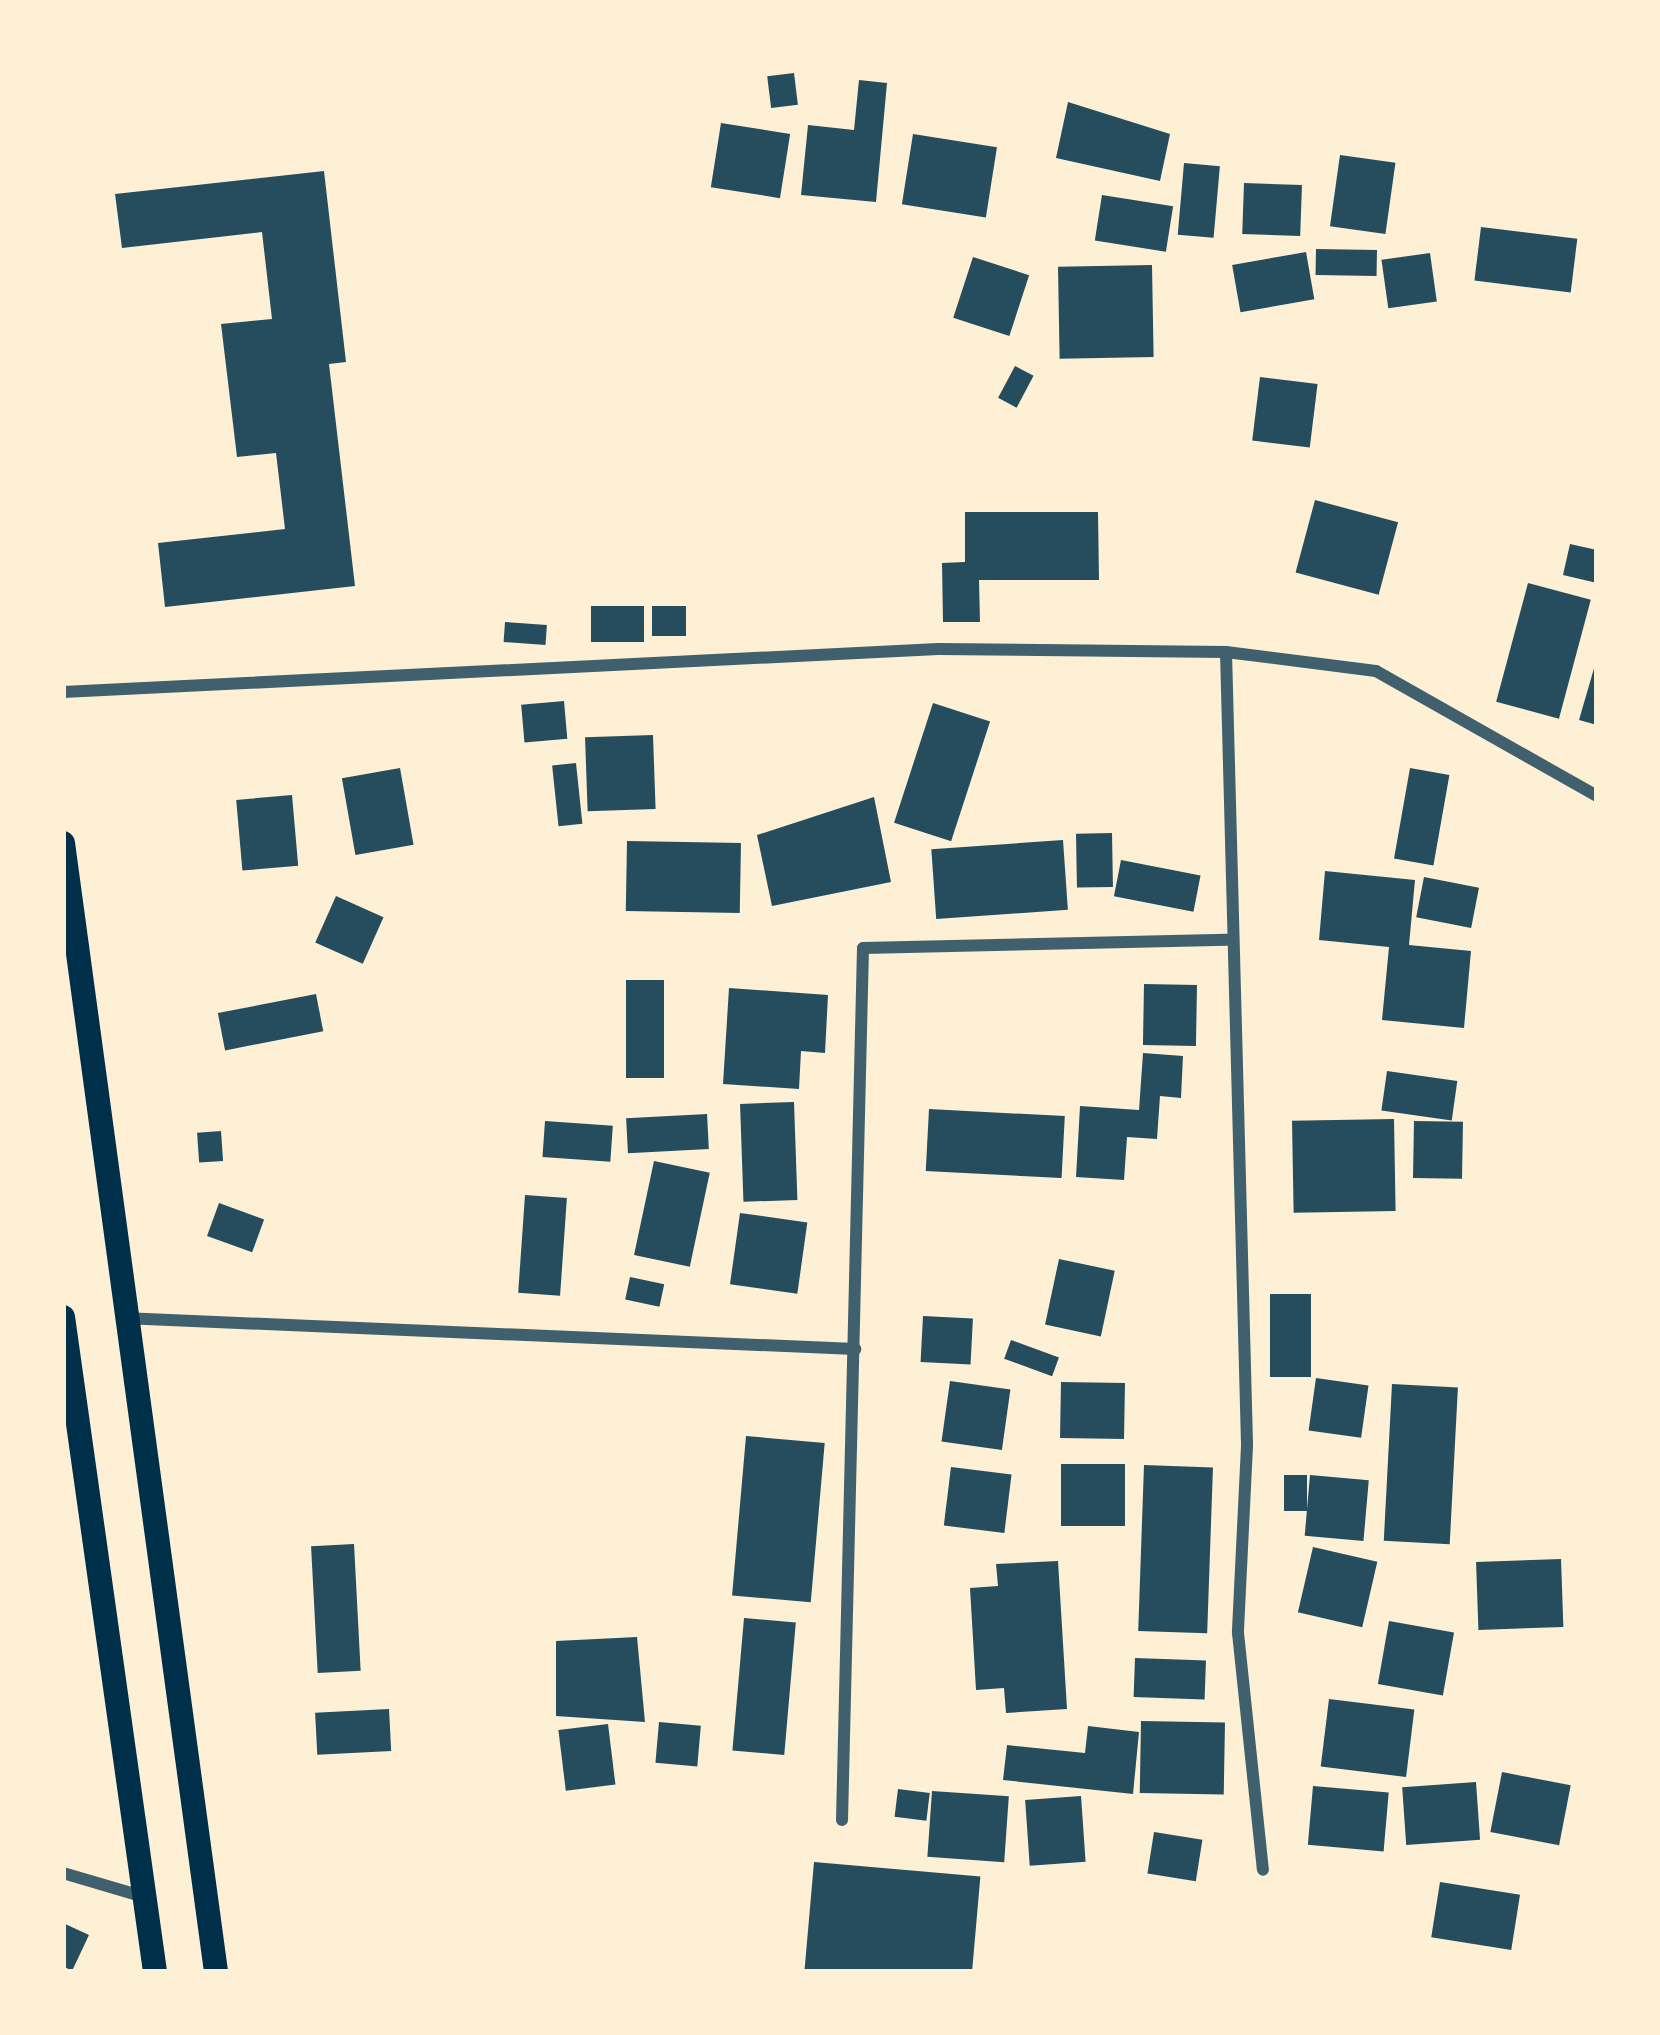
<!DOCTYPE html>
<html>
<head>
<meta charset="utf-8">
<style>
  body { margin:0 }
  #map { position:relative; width:1660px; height:2035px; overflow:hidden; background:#fdf0d5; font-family:Figtree,sans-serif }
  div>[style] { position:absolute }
  .building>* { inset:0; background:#264d5e; transform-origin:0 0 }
  .minor>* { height:12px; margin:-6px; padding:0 6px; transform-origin:6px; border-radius:6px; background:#3f606c }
  .secondary>* { height:24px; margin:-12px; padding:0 12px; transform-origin:12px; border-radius:12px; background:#003049 }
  span { translate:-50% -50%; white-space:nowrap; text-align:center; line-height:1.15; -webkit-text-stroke:12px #fdf0d5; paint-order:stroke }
  .frame { position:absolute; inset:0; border:66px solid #fdf0d5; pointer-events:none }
</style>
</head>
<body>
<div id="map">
  <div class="building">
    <div style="left:794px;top:73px;width:32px;height:27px;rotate:83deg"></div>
    <div style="clip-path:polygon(859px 80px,887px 83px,876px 202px,801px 195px,808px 125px,854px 130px)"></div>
    <div style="clip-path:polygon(1068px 102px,1170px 134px,1160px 181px,1056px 158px)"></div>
    <div style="left:721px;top:123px;width:70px;height:65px;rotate:9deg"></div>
    <div style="left:913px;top:134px;width:85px;height:71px;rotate:9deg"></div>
    <div style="left:1340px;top:155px;width:56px;height:72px;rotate:8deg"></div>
    <div style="left:1184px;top:163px;width:36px;height:72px;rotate:5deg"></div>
    <div style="clip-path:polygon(324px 171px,346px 362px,329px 364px,355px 586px,165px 607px,158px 543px,285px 529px,276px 453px,237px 457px,221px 324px,272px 319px,262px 232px,122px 248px,115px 194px)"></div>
    <div style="left:1244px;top:183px;width:58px;height:51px;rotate:2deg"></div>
    <div style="left:1102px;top:195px;width:72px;height:46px;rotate:9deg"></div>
    <div style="left:1481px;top:227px;width:97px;height:54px;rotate:7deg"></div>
    <div style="left:1316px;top:249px;width:61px;height:26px;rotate:1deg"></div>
    <div style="left:1306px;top:252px;width:48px;height:75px;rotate:80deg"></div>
    <div style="left:1430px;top:253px;width:49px;height:49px;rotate:82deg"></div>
    <div style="left:973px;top:257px;width:59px;height:64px;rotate:18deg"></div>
    <div style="left:1152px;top:265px;width:92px;height:94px;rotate:89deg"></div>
    <div style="left:1015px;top:366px;width:21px;height:36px;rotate:28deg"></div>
    <div style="left:1260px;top:377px;width:58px;height:64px;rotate:7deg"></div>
    <div style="left:1315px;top:500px;width:86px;height:75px;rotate:15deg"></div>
    <div style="clip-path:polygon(965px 512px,1098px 512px,1099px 580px,979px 580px,980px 622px,943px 622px,942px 563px,965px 562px)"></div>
    <div style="clip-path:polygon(1570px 544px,1597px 550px,1597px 583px,1563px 575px)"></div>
    <div style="left:1528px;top:583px;width:65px;height:123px;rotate:15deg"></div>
    <div style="left:644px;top:606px;width:36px;height:53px;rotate:90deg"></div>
    <div style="left:652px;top:606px;width:34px;height:30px"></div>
    <div style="left:505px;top:622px;width:42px;height:20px;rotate:4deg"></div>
    <div style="clip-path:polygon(1597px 658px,1597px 725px,1579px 720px)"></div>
    <div style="left:564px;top:701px;width:38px;height:43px;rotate:85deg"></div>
    <div style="left:933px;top:703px;width:60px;height:126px;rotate:18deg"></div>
    <div style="left:653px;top:735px;width:74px;height:68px;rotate:88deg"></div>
    <div style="left:576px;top:763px;width:61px;height:24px;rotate:84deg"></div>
    <div style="left:400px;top:768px;width:78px;height:59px;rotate:80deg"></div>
    <div style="left:1410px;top:768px;width:40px;height:92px;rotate:10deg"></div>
    <div style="left:292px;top:795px;width:71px;height:56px;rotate:85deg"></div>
    <div style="clip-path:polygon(874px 797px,891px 882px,772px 906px,757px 835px)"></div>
    <div style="left:1112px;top:833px;width:54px;height:36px;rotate:89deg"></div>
    <div style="left:1063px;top:840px;width:70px;height:132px;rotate:86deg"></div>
    <div style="left:627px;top:841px;width:114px;height:70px;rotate:1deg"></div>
    <div style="left:1121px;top:860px;width:81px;height:37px;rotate:11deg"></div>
    <div style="clip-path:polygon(1325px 871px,1415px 880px,1409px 945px,1471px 951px,1464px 1028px,1382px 1020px,1389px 947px,1319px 940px)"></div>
    <div style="left:1424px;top:877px;width:56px;height:41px;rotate:11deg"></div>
    <div style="left:336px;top:896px;width:52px;height:51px;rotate:24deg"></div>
    <div style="left:626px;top:980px;width:38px;height:98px"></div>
    <div style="left:1144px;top:984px;width:53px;height:61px;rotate:1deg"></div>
    <div style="clip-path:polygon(729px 988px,828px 995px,825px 1053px,801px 1051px,799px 1089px,723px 1084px)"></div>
    <div style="left:316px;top:994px;width:38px;height:100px;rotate:79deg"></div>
    <div style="clip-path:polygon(1143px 1053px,1183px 1056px,1181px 1098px,1160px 1096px,1157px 1139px,1127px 1137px,1124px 1180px,1076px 1177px,1080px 1106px,1139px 1110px)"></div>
    <div style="left:1387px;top:1071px;width:71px;height:40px;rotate:8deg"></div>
    <div style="left:794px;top:1102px;width:98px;height:54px;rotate:88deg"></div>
    <div style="left:929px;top:1109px;width:136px;height:62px;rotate:3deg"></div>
    <div style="left:707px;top:1114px;width:35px;height:81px;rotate:87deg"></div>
    <div style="left:1394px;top:1119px;width:92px;height:102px;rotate:89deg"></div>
    <div style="left:545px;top:1121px;width:68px;height:36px;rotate:4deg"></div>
    <div style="left:1414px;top:1121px;width:49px;height:57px;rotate:1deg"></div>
    <div style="left:221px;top:1131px;width:30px;height:24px;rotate:86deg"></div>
    <div style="left:654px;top:1161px;width:57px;height:96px;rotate:12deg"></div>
    <div style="left:525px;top:1195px;width:42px;height:98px;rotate:4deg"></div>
    <div style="left:219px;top:1203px;width:48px;height:35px;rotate:20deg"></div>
    <div style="left:740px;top:1213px;width:68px;height:72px;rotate:8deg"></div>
    <div style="left:1059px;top:1259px;width:57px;height:67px;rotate:12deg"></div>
    <div style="left:630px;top:1277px;width:35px;height:23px;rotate:12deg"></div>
    <div style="left:1270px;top:1294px;width:41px;height:83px"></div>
    <div style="left:923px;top:1316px;width:50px;height:46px;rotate:3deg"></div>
    <div style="left:1011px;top:1340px;width:51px;height:20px;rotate:20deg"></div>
    <div style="left:1316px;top:1378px;width:53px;height:53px;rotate:8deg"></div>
    <div style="left:950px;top:1381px;width:61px;height:61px;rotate:8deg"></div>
    <div style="left:1061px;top:1382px;width:64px;height:56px;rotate:1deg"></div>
    <div style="left:1392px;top:1384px;width:66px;height:157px;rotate:3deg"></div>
    <div style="left:746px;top:1436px;width:79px;height:160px;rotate:5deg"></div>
    <div style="left:1061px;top:1464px;width:64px;height:62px"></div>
    <div style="left:1144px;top:1465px;width:69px;height:166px;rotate:2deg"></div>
    <div style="left:951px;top:1467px;width:61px;height:59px;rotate:7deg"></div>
    <div style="left:1284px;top:1475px;width:23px;height:36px"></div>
    <div style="left:1310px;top:1475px;width:59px;height:61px;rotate:5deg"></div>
    <div style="left:354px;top:1544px;width:127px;height:43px;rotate:87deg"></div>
    <div style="left:1313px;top:1547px;width:66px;height:67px;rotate:13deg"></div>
    <div style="left:1561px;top:1559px;width:68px;height:85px;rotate:88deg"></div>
    <div style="clip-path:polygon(1058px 1561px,1067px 1709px,1006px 1713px,1004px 1688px,976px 1690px,970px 1588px,998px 1586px,996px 1564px)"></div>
    <div style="left:744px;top:1618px;width:52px;height:133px;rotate:5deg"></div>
    <div style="left:1389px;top:1621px;width:66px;height:64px;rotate:10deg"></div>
    <div style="clip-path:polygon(637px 1637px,645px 1722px,556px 1716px,556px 1641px)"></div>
    <div style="left:1135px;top:1658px;width:71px;height:39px;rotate:2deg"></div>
    <div style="left:1329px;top:1699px;width:86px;height:68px;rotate:7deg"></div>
    <div style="left:389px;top:1709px;width:42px;height:74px;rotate:87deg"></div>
    <div style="left:1141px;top:1721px;width:84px;height:72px;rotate:1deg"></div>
    <div style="left:659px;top:1722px;width:42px;height:41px;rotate:5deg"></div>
    <div style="left:608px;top:1724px;width:61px;height:50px;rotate:83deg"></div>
    <div style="clip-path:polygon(1088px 1726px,1139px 1732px,1133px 1794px,1003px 1780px,1007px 1745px,1085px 1753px)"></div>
    <div style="left:1502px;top:1772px;width:70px;height:61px;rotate:11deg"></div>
    <div style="left:1476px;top:1782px;width:58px;height:74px;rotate:86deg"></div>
    <div style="left:1313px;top:1786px;width:76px;height:59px;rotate:5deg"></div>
    <div style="left:898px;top:1789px;width:32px;height:28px;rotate:7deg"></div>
    <div style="left:932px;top:1791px;width:77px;height:66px;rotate:4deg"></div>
    <div style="left:1081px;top:1796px;width:66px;height:56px;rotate:86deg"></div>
    <div style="left:1154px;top:1832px;width:49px;height:42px;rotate:9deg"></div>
    <div style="left:814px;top:1862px;width:167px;height:110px;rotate:5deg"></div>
    <div style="left:1440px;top:1882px;width:81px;height:56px;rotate:9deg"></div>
    <div style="clip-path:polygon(63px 1923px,89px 1935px,72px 1971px,63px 1966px)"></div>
  </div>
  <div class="minor">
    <div style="left:1226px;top:652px;width:794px;rotate:88.48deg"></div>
    <div style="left:1247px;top:1446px;width:187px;rotate:92.8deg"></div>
    <div style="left:1238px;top:1633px;width:238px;rotate:84deg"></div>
    <div style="left:63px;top:692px;width:876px;rotate:-2.81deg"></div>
    <div style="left:938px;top:649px;width:288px;rotate:0.6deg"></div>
    <div style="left:1226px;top:652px;width:151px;rotate:7.2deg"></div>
    <div style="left:1376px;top:671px;width:254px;rotate:29.5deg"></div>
    <div style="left:123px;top:1318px;width:733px;rotate:2.43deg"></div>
    <div style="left:842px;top:1820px;width:872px;rotate:-88.62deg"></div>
    <div style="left:863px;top:948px;width:364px;rotate:-1.3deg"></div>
    <div style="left:63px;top:1873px;width:81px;rotate:16.4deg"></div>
  </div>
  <div class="secondary">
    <div style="left:63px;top:843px;width:1139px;rotate:82.28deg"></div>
    <div style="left:63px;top:1317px;width:661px;rotate:82deg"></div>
  </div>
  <div class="frame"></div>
</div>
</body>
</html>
